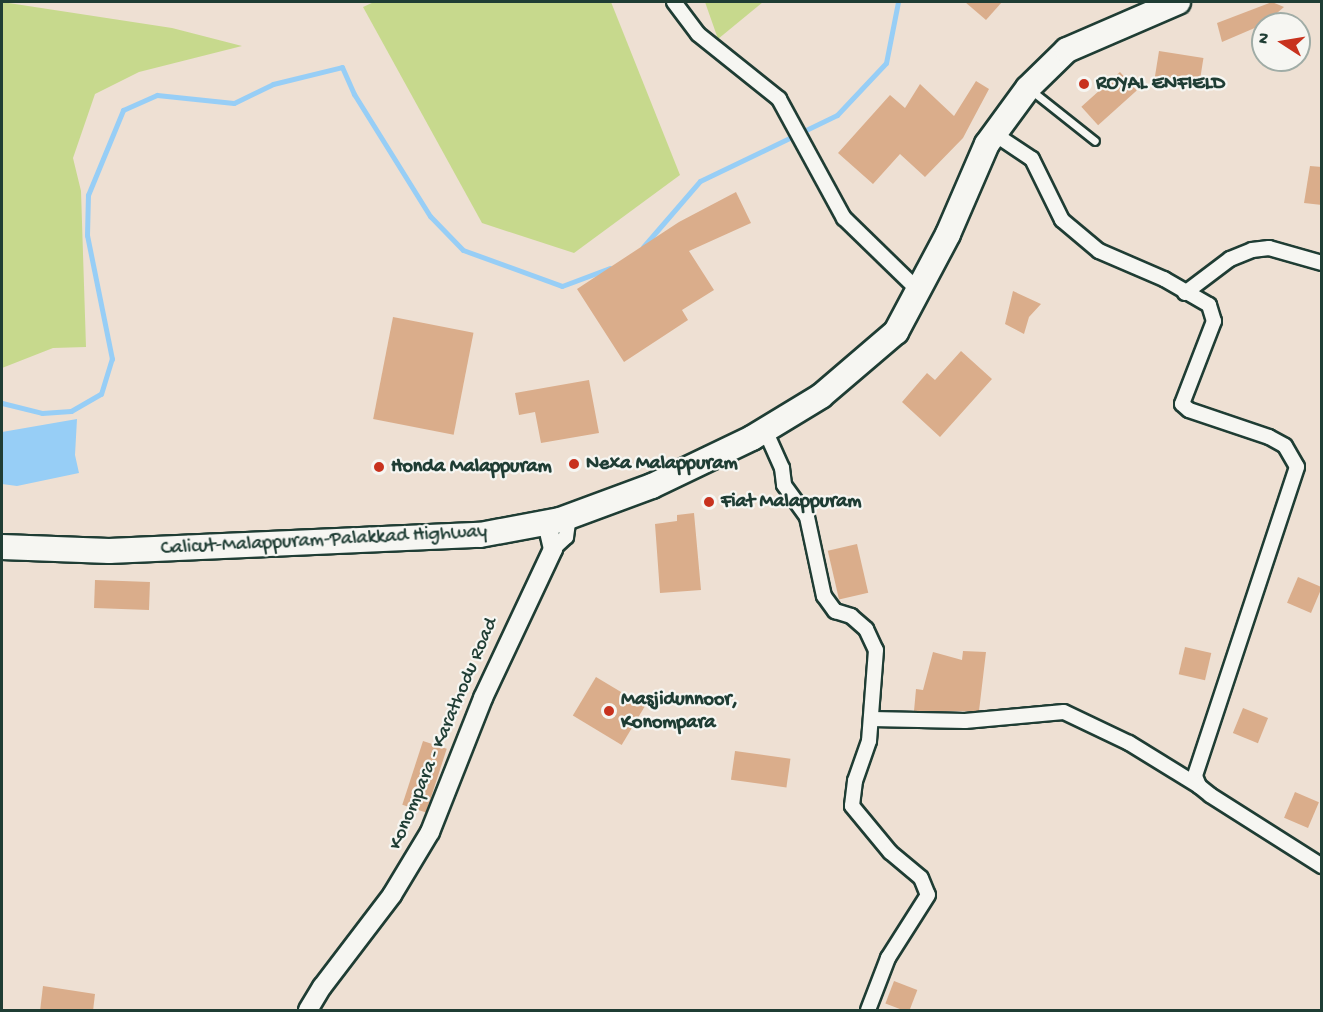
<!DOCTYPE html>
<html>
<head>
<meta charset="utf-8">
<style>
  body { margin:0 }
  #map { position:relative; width:1323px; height:1012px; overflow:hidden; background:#eee0d3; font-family:"Gochi Hand",sans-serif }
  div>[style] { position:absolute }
  .green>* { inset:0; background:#c7d98d }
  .water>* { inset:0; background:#97cef6 }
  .stream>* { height:5px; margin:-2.5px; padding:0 2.5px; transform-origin:2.5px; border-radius:2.5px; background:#97cef6 }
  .building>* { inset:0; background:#daad8b; transform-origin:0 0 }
  .roads { filter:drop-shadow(2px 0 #1f3d34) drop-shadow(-2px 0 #1f3d34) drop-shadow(0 2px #1f3d34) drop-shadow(0 -2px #1f3d34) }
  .lane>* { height:7px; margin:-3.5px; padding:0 3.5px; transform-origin:3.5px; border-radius:3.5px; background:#f6f6f2 }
  .street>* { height:14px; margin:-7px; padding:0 7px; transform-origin:7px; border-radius:7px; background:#f6f6f2 }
  .secondary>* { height:18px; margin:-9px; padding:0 9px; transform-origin:9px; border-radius:9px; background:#f6f6f2 }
  .highway>* { height:24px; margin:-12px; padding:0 12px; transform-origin:12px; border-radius:12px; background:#f6f6f2 }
  .dots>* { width:16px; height:16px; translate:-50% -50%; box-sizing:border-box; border:3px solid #f6f6f2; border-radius:50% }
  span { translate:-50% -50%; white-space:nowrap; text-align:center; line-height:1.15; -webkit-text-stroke:4.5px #f6f6f2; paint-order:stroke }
  .poi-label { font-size:20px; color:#1f3d34; font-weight:700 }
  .left { translate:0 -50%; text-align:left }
  .street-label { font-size:20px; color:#1f3d34 }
  .frame { position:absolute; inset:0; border:3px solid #1f3d34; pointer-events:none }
  .north { position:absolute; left:1251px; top:12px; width:60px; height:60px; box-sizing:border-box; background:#f6f6f2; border:2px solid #a0aca6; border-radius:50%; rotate:282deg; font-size:16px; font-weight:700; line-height:24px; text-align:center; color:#1f3d34 }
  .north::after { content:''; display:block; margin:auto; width:21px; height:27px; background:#c8321e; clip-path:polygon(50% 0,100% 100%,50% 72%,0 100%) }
</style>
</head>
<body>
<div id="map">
  <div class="green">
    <div style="clip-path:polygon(2px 2px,172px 28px,242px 46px,139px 72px,95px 94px,73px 158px,81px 191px,86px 347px,53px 348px,2px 368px)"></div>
    <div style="clip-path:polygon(374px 2px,611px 2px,680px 175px,574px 253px,482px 223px,363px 7px)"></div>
    <div style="clip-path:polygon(705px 2px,763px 2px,718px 39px)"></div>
  </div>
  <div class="water">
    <div style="clip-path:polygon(77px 419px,75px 455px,79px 473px,17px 486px,2px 484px,2px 432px)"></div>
  </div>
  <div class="stream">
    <div style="left:643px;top:247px;width:87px;rotate:-49.2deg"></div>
    <div style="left:700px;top:181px;width:152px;rotate:-25.7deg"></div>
    <div style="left:837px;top:115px;width:71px;rotate:-46.7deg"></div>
    <div style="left:886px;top:63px;width:62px;rotate:-78.9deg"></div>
    <div style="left:2px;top:403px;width:41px;rotate:14deg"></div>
    <div style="left:42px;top:413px;width:29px;rotate:-4deg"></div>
    <div style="left:71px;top:411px;width:34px;rotate:-30deg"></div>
    <div style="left:101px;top:394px;width:37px;rotate:-73deg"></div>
    <div style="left:112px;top:359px;width:126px;rotate:-101.4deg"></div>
    <div style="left:87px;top:235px;width:40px;rotate:-88.6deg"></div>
    <div style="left:88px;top:195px;width:92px;rotate:-67.6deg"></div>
    <div style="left:123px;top:110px;width:37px;rotate:-24deg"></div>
    <div style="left:157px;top:95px;width:77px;rotate:5.9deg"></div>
    <div style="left:234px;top:103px;width:43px;rotate:-26deg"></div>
    <div style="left:273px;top:84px;width:71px;rotate:-13.8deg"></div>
    <div style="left:342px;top:67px;width:30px;rotate:66deg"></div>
    <div style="left:354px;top:94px;width:144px;rotate:58.1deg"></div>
    <div style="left:430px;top:216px;width:47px;rotate:45.9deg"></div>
    <div style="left:463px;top:250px;width:105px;rotate:20deg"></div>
    <div style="left:562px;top:286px;width:51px;rotate:-20.6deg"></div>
  </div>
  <div class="building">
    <div style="clip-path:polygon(965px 2px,1002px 2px,986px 20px)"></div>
    <div style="clip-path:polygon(1272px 2px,1284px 7px,1264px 24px,1222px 42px,1217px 23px)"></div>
    <div style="left:1159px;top:51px;width:45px;height:31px;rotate:9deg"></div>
    <div style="left:1120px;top:72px;width:25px;height:52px;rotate:48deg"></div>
    <div style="clip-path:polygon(976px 81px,989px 89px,973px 119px,963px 138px,925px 177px,900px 154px,873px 184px,838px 153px,890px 95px,905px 108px,920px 84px,954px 116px)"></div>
    <div style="clip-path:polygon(1310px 166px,1322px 167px,1322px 205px,1304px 203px)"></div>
    <div style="clip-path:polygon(736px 192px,751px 223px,689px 251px,714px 290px,682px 310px,688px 320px,624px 362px,577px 289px,679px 222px)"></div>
    <div style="clip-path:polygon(1013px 291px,1041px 304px,1029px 317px,1024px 334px,1005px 324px)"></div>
    <div style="left:393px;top:317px;width:82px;height:104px;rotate:11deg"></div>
    <div style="clip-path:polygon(961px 351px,992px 379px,940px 437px,902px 402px,927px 373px,935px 380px)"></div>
    <div style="clip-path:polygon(589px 380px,599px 433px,541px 443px,535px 412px,519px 415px,515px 393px)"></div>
    <div style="clip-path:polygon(694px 513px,701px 590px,660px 593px,655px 524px,677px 521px,677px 515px)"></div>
    <div style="left:857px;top:544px;width:50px;height:30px;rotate:77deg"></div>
    <div style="left:1298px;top:577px;width:26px;height:28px;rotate:23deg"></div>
    <div style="left:95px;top:580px;width:55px;height:28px;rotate:2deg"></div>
    <div style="left:1185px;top:647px;width:27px;height:28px;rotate:13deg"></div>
    <div style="clip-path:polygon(963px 651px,986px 652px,979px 711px,914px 711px,916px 689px,923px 690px,933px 652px,962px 660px)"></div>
    <div style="left:596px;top:677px;width:57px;height:45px;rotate:31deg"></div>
    <div style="left:1243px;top:708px;width:27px;height:27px;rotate:22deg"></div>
    <div style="left:423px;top:741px;width:25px;height:67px;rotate:18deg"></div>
    <div style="left:735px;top:751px;width:56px;height:29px;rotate:8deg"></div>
    <div style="left:1295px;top:792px;width:26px;height:28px;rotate:23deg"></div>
    <div style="left:894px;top:981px;width:25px;height:24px;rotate:21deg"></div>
    <div style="clip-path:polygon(43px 986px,95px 994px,93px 1011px,40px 1011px)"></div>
  </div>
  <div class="roads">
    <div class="lane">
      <div style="left:1032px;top:91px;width:80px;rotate:38.4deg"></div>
    </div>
    <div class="street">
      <div style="left:674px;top:2px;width:40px;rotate:53deg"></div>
      <div style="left:698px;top:34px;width:104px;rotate:38.7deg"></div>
      <div style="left:779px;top:99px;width:136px;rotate:61.4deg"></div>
      <div style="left:844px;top:218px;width:103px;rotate:44.2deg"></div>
      <div style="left:996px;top:135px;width:43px;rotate:33.7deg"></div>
      <div style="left:1032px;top:159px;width:68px;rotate:63.8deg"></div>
      <div style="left:1062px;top:220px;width:48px;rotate:40deg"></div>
      <div style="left:1099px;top:251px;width:71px;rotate:23.3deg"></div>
      <div style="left:1164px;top:279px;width:52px;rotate:30deg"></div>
      <div style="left:1209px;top:305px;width:17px;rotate:73deg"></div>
      <div style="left:1214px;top:321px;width:89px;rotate:111.1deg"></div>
      <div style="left:1182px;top:404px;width:9px;rotate:41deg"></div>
      <div style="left:1189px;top:410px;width:84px;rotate:18.6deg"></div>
      <div style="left:1269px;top:437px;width:18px;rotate:29deg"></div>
      <div style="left:1285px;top:446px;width:24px;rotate:60deg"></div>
      <div style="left:1297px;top:467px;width:325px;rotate:108.3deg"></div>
      <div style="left:1195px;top:776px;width:11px;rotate:68deg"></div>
      <div style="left:1199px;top:786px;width:14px;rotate:39deg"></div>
      <div style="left:1210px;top:795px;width:133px;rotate:32.4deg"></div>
      <div style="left:1185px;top:293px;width:56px;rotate:-37.1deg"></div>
      <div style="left:1230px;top:259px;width:24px;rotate:-22deg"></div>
      <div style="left:1252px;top:250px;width:17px;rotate:-7deg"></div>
      <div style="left:1269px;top:248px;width:55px;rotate:15.8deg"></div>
      <div style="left:765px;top:430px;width:42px;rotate:65.9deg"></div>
      <div style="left:782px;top:468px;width:17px;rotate:83deg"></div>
      <div style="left:784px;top:485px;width:39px;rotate:54deg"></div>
      <div style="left:807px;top:517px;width:81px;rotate:77.9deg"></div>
      <div style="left:824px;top:596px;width:19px;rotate:54deg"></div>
      <div style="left:835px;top:611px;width:17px;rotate:17deg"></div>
      <div style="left:851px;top:616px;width:20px;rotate:41deg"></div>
      <div style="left:866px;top:629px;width:23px;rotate:65deg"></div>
      <div style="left:876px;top:650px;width:91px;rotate:94.4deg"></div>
      <div style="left:869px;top:741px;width:42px;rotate:109.3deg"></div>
      <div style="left:855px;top:781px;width:25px;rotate:97deg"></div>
      <div style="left:852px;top:806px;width:60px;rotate:50.4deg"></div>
      <div style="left:890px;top:852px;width:40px;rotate:40deg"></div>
      <div style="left:921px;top:878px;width:18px;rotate:68deg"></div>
      <div style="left:928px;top:895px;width:75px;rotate:122.4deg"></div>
      <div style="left:888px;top:958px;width:56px;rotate:111deg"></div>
      <div style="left:553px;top:549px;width:18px;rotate:-43deg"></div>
      <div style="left:566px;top:537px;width:21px;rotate:-82deg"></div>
      <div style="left:872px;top:719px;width:93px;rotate:1.2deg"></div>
      <div style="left:965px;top:721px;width:99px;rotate:-5.2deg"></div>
      <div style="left:1064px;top:712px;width:72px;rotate:25.5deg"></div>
      <div style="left:1129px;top:743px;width:82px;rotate:31.6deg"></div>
    </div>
    <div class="secondary">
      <div style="left:308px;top:1010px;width:27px;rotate:-59deg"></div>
      <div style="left:322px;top:987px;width:116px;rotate:-52.7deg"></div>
      <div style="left:392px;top:895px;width:74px;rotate:-58.9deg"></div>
      <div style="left:430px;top:832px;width:144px;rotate:-68.4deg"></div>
      <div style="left:483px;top:698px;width:165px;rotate:-64.8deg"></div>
      <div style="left:553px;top:549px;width:28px;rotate:-103deg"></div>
    </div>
    <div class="highway">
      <div style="left:2px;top:547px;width:107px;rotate:2.1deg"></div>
      <div style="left:109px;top:551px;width:371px;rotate:-2.5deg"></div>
      <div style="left:480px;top:535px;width:81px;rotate:-10.6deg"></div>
      <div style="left:560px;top:520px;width:98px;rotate:-20.3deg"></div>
      <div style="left:652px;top:486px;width:111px;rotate:-25.6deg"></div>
      <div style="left:752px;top:438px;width:81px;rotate:-31.3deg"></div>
      <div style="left:821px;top:396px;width:99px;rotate:-40.5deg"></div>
      <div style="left:896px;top:332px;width:111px;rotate:-62deg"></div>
      <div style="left:948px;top:234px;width:98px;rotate:-66.6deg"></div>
      <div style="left:987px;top:144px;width:69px;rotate:-53.8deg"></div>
      <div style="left:1028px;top:88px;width:54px;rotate:-44.3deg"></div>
      <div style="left:1067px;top:50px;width:121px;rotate:-23.4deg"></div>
    </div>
  </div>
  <div class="dots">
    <div style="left:1084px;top:84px;background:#c8321e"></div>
    <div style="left:574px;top:464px;background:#c8321e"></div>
    <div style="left:379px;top:467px;background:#c8321e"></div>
    <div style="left:709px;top:502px;background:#c8321e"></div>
    <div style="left:609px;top:711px;background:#c8321e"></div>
  </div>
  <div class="poi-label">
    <span class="left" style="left:1096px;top:84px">ROYAL ENFIELD</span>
    <span class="left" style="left:586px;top:464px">Nexa Malappuram</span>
    <span class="left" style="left:391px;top:467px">Honda Malappuram</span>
    <span class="left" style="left:721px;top:502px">Fiat Malappuram</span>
    <span class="left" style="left:621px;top:712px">Masjidunnoor,<br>Konompara</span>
  </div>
  <div class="street-label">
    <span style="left:324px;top:541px;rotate:-3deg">Calicut-Malappuram-Palakkad Highway</span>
    <span style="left:444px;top:734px;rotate:-67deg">Konompara - Karathodu Road</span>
  </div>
  <div class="frame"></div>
  <div class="north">N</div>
</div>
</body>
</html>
